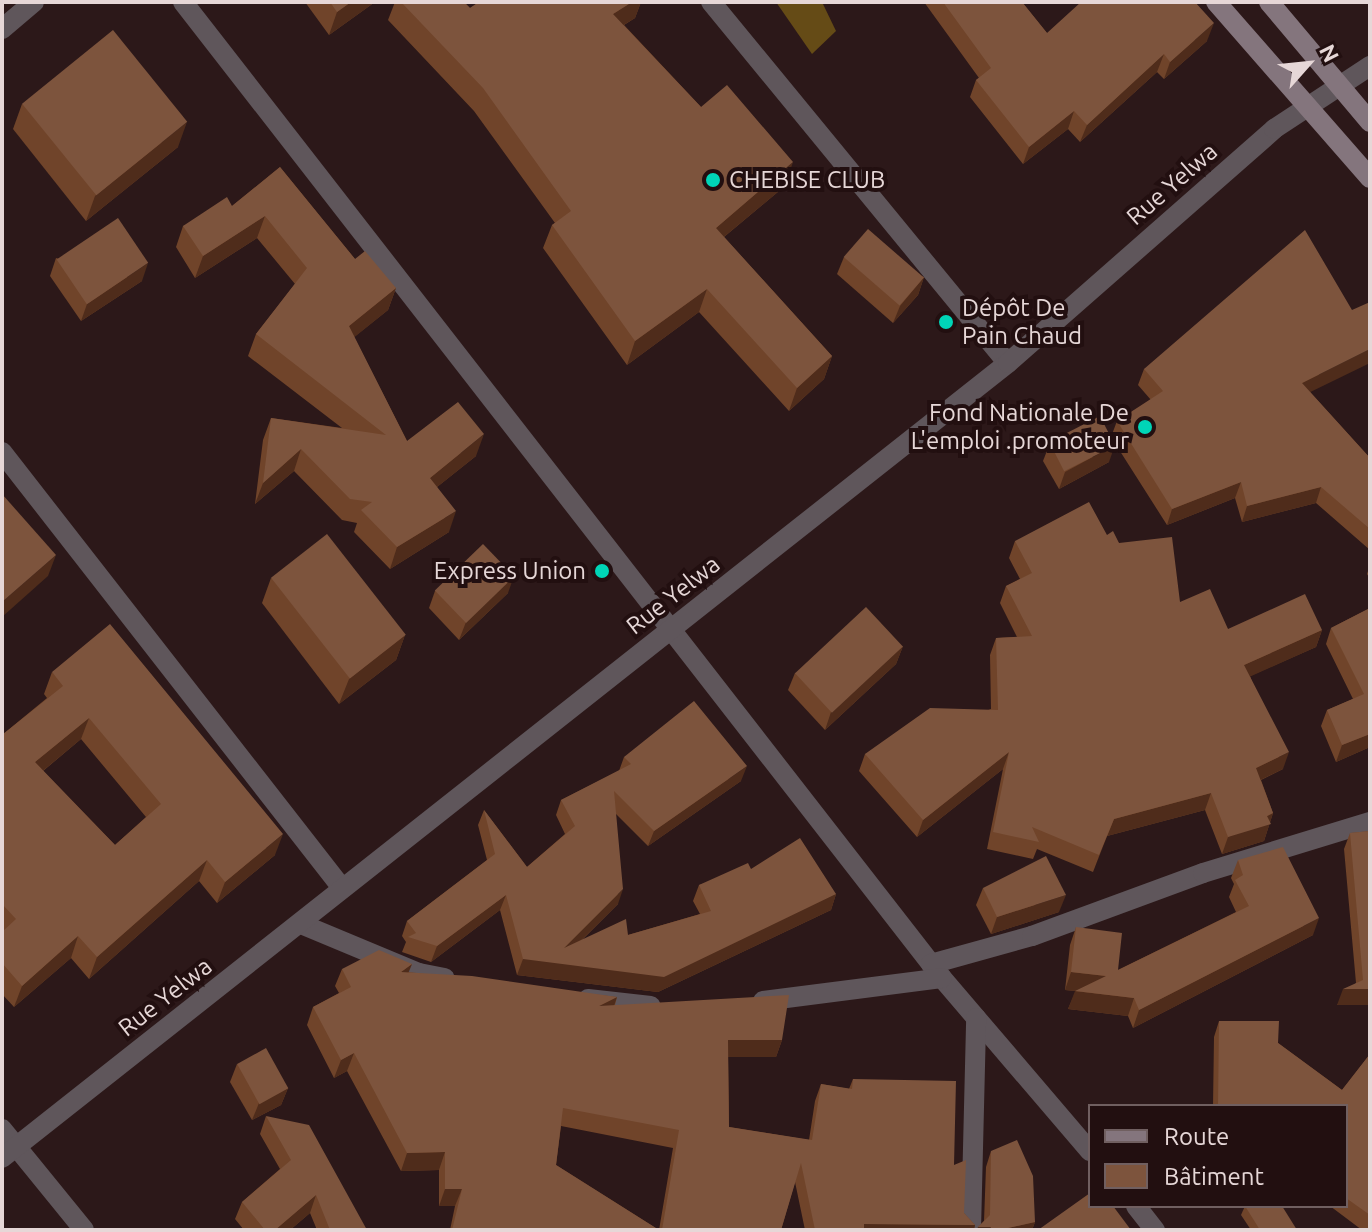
<!DOCTYPE html>
<html>
<head>
<meta charset="utf-8">
<style>
  body { margin:0 }
  #map { position:relative; width:1372px; height:1232px; overflow:hidden; background:#2c1819; font-family:Ubuntu,sans-serif }
  div>[style] { position:absolute }
  .forest>* { inset:0; background:#654b16 }
  .street>* { height:20px; margin:-10px; padding:0 10px; transform-origin:10px; border-radius:10px; background:#5f565b }
  .secondary>* { height:20px; margin:-10px; padding:0 10px; transform-origin:10px; border-radius:10px; background:#84757d }
  .wall>* { inset:0; background:#70442a }
  .shaded-wall>* { inset:0; background:#4f2c1b }
  .building>* { inset:0; background:#7d543d; transform-origin:0 0 }
  .dots>* { width:22px; height:22px; translate:-50% -50%; box-sizing:border-box; border:4px solid #220f10; border-radius:50% }
  span { translate:-50% -50%; white-space:nowrap; text-align:center; line-height:1.15; -webkit-text-stroke:8px #220f10; paint-order:stroke }
  .poi-label { font-size:24px; color:#e6d7d7 }
  .left { translate:0 -50%; text-align:left }
  .right { translate:-100% -50%; text-align:right }
  .street-label { font-size:24px; color:#e6d7d7 }
  .frame { position:absolute; inset:0; border:4px solid #e6d7d7; pointer-events:none }
  .legend { position:absolute; left:1088px; top:1104px; width:260px; height:104px; box-sizing:border-box; background:#220f10; border:2px solid #705f60; margin:0; padding:10px 14px; list-style:none; font-size:24px; color:#e6d7d7 }
  .legend li { display:flex; align-items:center; gap:16px; height:40px }
  .legend b { width:40px; border:2px solid #705f60 }
  .north { position:absolute; left:1268px; top:24px; width:80px; height:80px; -webkit-text-stroke:6px #220f10; paint-order:stroke; rotate:63deg; font-size:22px; font-weight:700; line-height:32px; text-align:center; color:#e6d7d7 }
  .north::after { content:''; display:block; margin:auto; width:28px; height:36px; background:#e6d7d7; clip-path:polygon(50% 0,100% 100%,50% 72%,0 100%) }
</style>
</head>
<body>
<div id="map">
  <div class="forest">
    <div style="clip-path:polygon(776px 2px,822px 2px,836px 31px,812px 54px)"></div>
  </div>
  <div class="street">
    <div style="left:183px;top:2px;width:1236px;rotate:52.13deg"></div>
    <div style="left:942px;top:978px;width:228px;rotate:49.5deg"></div>
    <div style="left:711px;top:2px;width:467px;rotate:50.6deg"></div>
    <div style="left:2px;top:29px;width:42px;rotate:-40.2deg"></div>
    <div style="left:2px;top:452px;width:553px;rotate:52.05deg"></div>
    <div style="left:301px;top:924px;width:128px;rotate:22.6deg"></div>
    <div style="left:419px;top:973px;width:26px;rotate:11deg"></div>
    <div style="left:931px;top:964px;width:105px;rotate:-15.5deg"></div>
    <div style="left:1032px;top:936px;width:182px;rotate:-20.2deg"></div>
    <div style="left:1203px;top:873px;width:175px;rotate:-17deg"></div>
    <div style="left:588px;top:999px;width:63px;rotate:6.3deg"></div>
    <div style="left:763px;top:1001px;width:180px;rotate:-7.3deg"></div>
    <div style="left:2px;top:1129px;width:130px;rotate:50.9deg"></div>
    <div style="left:2px;top:1158px;width:1282px;rotate:-38.32deg"></div>
    <div style="left:1008px;top:363px;width:354px;rotate:-41.3deg"></div>
    <div style="left:1274px;top:129px;width:115px;rotate:-33.3deg"></div>
    <div style="left:1136px;top:1206px;width:31px;rotate:52deg"></div>
    <div style="left:971px;top:1230px;width:212px;rotate:-88.6deg"></div>
  </div>
  <div class="secondary">
    <div style="left:1216px;top:2px;width:234px;rotate:48.8deg"></div>
    <div style="left:1269px;top:2px;width:157px;rotate:49.9deg"></div>
  </div>
  <div class="wall">
    <div style="clip-path:polygon(305px 2px,375px 2px,329px 35px)"></div>
    <div style="clip-path:polygon(395px 2px,464px 2px,470px 8px,479px 2px,641px 2px,635px 18px,624px 25px,701px 107px,785px 186px,724px 237px,832px 356px,824px 379px,789px 411px,699px 312px,627px 365px,543px 248px,552px 225px,555px 223px,474px 111px,388px 20px)"></div>
    <div style="clip-path:polygon(924px 2px,1022px 2px,1047px 33px,1207px 41px,1164px 79px,1157px 72px,1080px 142px,1068px 129px,1023px 164px,970px 97px,976px 80px,979px 78px)"></div>
    <div style="clip-path:polygon(22px 104px,178px 147px,86px 221px,13px 129px)"></div>
    <div style="clip-path:polygon(280px 167px,355px 259px,396px 288px,388px 310px,354px 337px,407px 441px,476px 456px,437px 487px,449px 532px,390px 569px,354px 532px,357px 523px,342px 520px,294px 471px,255px 504px,263px 440px,271px 418px,342px 428px,248px 356px,256px 334px,295px 284px,257px 238px,195px 278px,176px 247px,183px 226px,232px 206px)"></div>
    <div style="clip-path:polygon(844px 257px,924px 277px,918px 295px,893px 323px,837px 274px)"></div>
    <div style="clip-path:polygon(56px 258px,142px 281px,81px 321px,50px 276px)"></div>
    <div style="clip-path:polygon(1352px 310px,1310px 392px,1370px 458px,1370px 550px,1316px 503px,1242px 522px,1235px 498px,1167px 525px,1111px 437px,1117px 421px,1151px 400px,1138px 385px,1144px 369px)"></div>
    <div style="clip-path:polygon(1050px 443px,1109px 462px,1059px 489px,1043px 461px)"></div>
    <div style="clip-path:polygon(1107px 535px,1119px 543px,1180px 602px,1228px 629px,1322px 630px,1316px 647px,1250px 676px,1283px 769px,1261px 780px,1273px 813px,1264px 841px,1222px 854px,1205px 810px,1107px 836px,1093px 872px,1037px 849px,1033px 859px,987px 849px,1003px 769px,917px 837px,859px 771px,865px 754px,991px 709px,990px 655px,996px 638px,1017px 637px,1000px 603px,1006px 586px,1020px 579px,1009px 558px,1015px 541px)"></div>
    <div style="clip-path:polygon(1370px 565px,1370px 579px,1367px 574px)"></div>
    <div style="clip-path:polygon(271px 578px,405px 635px,396px 660px,339px 704px,262px 603px)"></div>
    <div style="clip-path:polygon(435px 591px,508px 593px,459px 640px,429px 608px)"></div>
    <div style="clip-path:polygon(1370px 608px,1370px 747px,1336px 762px,1321px 726px,1327px 710px,1353px 699px,1326px 644px,1331px 628px)"></div>
    <div style="clip-path:polygon(903px 646px,896px 664px,825px 730px,788px 690px,795px 673px)"></div>
    <div style="clip-path:polygon(evenodd,52px 672px,275px 855px,217px 903px,199px 881px,89px 979px,71px 958px,14px 1007px,2px 994px,2px 735px,47px 698px,44px 694px,52px 672px,81px 739px,146px 817px,115px 845px,43px 771px,81px 739px)"></div>
    <div style="clip-path:polygon(624px 757px,741px 781px,648px 846px,616px 814px,618px 904px,582px 940px,628px 935px,700px 914px,693px 901px,699px 885px,751px 869px,836px 894px,831px 910px,658px 992px,517px 975px,500px 910px,431px 962px,402px 952px,406px 942px,402px 936px,407px 921px,487px 860px,478px 825px,484px 810px,527px 867px,565px 834px,556px 815px,561px 800px,619px 771px)"></div>
    <div style="clip-path:polygon(1370px 831px,1370px 1005px,1337px 1005px,1356px 983px,1344px 849px,1350px 833px)"></div>
    <div style="clip-path:polygon(1238px 860px,1313px 935px,1133px 1028px,1128px 1016px,1068px 1009px,1076px 991px,1065px 990px,1070px 945px,1076px 927px,1118px 970px,1236px 912px,1229px 897px,1234px 884px,1231px 878px)"></div>
    <div style="clip-path:polygon(983px 888px,1059px 912px,991px 934px,976px 905px)"></div>
    <div style="clip-path:polygon(evenodd,412px 964px,408px 972px,617px 997px,615px 1005px,782px 1040px,776px 1057px,728px 1057px,729px 1127px,809px 1140px,815px 1101px,821px 1084px,849px 1089px,853px 1079px,954px 1165px,964px 1213px,975px 1225px,974px 1230px,805px 1230px,795px 1182px,781px 1230px,450px 1230px,455px 1206px,439px 1206px,439px 1170px,401px 1171px,347px 1071px,334px 1078px,307px 1025px,313px 1007px,339px 993px,335px 986px,342px 969px,412px 964px,561px 1126px,673px 1148px,659px 1230px,556px 1165px,561px 1126px)"></div>
    <div style="clip-path:polygon(1219px 1021px,1278px 1043px,1342px 1090px,1370px 1054px,1370px 1230px,1362px 1230px,1330px 1206px,1346px 1206px,1346px 1106px,1213px 1106px,1214px 1037px)"></div>
    <div style="clip-path:polygon(237px 1064px,288px 1088px,281px 1105px,252px 1120px,230px 1082px)"></div>
    <div style="clip-path:polygon(266px 1116px,367px 1230px,317px 1230px,310px 1213px,290px 1230px,244px 1230px,235px 1219px,242px 1202px,280px 1169px,260px 1134px)"></div>
    <div style="clip-path:polygon(991px 1151px,1035px 1222px,1032px 1230px,977px 1230px,978px 1227px,984px 1221px,986px 1167px)"></div>
    <div style="clip-path:polygon(1245px 1206px,1297px 1230px,1251px 1230px,1241px 1215px)"></div>
  </div>
  <div class="shaded-wall">
    <div style="clip-path:polygon(351px 2px,375px 2px,329px 35px,337px 12px)"></div>
    <div style="clip-path:polygon(632px 2px,641px 2px,635px 18px,604px 37px,613px 14px)"></div>
    <div style="clip-path:polygon(1214px 23px,1207px 41px,1164px 79px,1170px 62px)"></div>
    <div style="clip-path:polygon(1164px 54px,1157px 72px,1080px 142px,1087px 125px)"></div>
    <div style="clip-path:polygon(1074px 111px,1068px 129px,1023px 164px,1029px 147px)"></div>
    <div style="clip-path:polygon(187px 122px,178px 147px,86px 221px,95px 196px)"></div>
    <div style="clip-path:polygon(793px 162px,785px 186px,707px 251px,716px 228px)"></div>
    <div style="clip-path:polygon(265px 216px,257px 238px,195px 278px,203px 256px)"></div>
    <div style="clip-path:polygon(148px 263px,142px 281px,81px 321px,87px 304px)"></div>
    <div style="clip-path:polygon(924px 277px,918px 295px,893px 323px,900px 306px)"></div>
    <div style="clip-path:polygon(396px 288px,388px 310px,341px 348px,349px 326px)"></div>
    <div style="clip-path:polygon(707px 289px,699px 312px,627px 365px,635px 341px)"></div>
    <div style="clip-path:polygon(1370px 349px,1370px 363px,1296px 399px,1302px 383px)"></div>
    <div style="clip-path:polygon(832px 356px,824px 379px,789px 411px,797px 388px)"></div>
    <div style="clip-path:polygon(484px 434px,476px 456px,422px 499px,430px 478px)"></div>
    <div style="clip-path:polygon(1115px 445px,1109px 462px,1059px 489px,1065px 472px)"></div>
    <div style="clip-path:polygon(301px 449px,294px 471px,255px 504px,263px 483px)"></div>
    <div style="clip-path:polygon(1241px 482px,1235px 498px,1167px 525px,1172px 509px)"></div>
    <div style="clip-path:polygon(1321px 487px,1316px 503px,1242px 522px,1247px 506px)"></div>
    <div style="clip-path:polygon(456px 511px,449px 532px,390px 569px,397px 547px)"></div>
    <div style="clip-path:polygon(56px 555px,48px 576px,2px 617px,2px 602px)"></div>
    <div style="clip-path:polygon(514px 576px,508px 593px,459px 640px,466px 622px)"></div>
    <div style="clip-path:polygon(1322px 630px,1316px 647px,1238px 682px,1244px 665px)"></div>
    <div style="clip-path:polygon(405px 635px,396px 660px,339px 704px,349px 679px)"></div>
    <div style="clip-path:polygon(903px 646px,896px 664px,825px 730px,831px 712px)"></div>
    <div style="clip-path:polygon(89px 718px,81px 739px,27px 784px,35px 762px)"></div>
    <div style="clip-path:polygon(1370px 734px,1370px 747px,1336px 762px,1342px 745px)"></div>
    <div style="clip-path:polygon(1009px 752px,1003px 769px,917px 837px,923px 820px)"></div>
    <div style="clip-path:polygon(1289px 752px,1283px 769px,1250px 785px,1256px 768px)"></div>
    <div style="clip-path:polygon(747px 766px,741px 781px,648px 846px,654px 831px)"></div>
    <div style="clip-path:polygon(1211px 793px,1205px 810px,1107px 836px,1093px 872px,1114px 819px)"></div>
    <div style="clip-path:polygon(1273px 813px,1264px 841px,1222px 854px,1228px 837px)"></div>
    <div style="clip-path:polygon(283px 834px,275px 855px,217px 903px,225px 882px)"></div>
    <div style="clip-path:polygon(207px 860px,199px 881px,89px 979px,97px 957px)"></div>
    <div style="clip-path:polygon(623px 889px,618px 904px,558px 963px,564px 948px)"></div>
    <div style="clip-path:polygon(836px 894px,831px 910px,658px 992px,517px 975px,523px 959px)"></div>
    <div style="clip-path:polygon(506px 895px,500px 910px,431px 962px,437px 946px)"></div>
    <div style="clip-path:polygon(1066px 895px,1059px 912px,991px 934px,997px 917px)"></div>
    <div style="clip-path:polygon(1319px 918px,1313px 935px,1133px 1028px,1139px 1010px)"></div>
    <div style="clip-path:polygon(78px 936px,71px 958px,14px 1007px,22px 986px)"></div>
    <div style="clip-path:polygon(412px 964px,405px 981px,401px 972px)"></div>
    <div style="clip-path:polygon(1071px 972px,1106px 976px,1100px 993px,1065px 990px)"></div>
    <div style="clip-path:polygon(1343px 989px,1370px 989px,1370px 1005px,1337px 1005px)"></div>
    <div style="clip-path:polygon(1075px 991px,1134px 998px,1128px 1016px,1068px 1009px)"></div>
    <div style="clip-path:polygon(617px 997px,611px 1015px,599px 1006px)"></div>
    <div style="clip-path:polygon(728px 1040px,782px 1040px,776px 1057px,722px 1057px)"></div>
    <div style="clip-path:polygon(354px 1053px,347px 1071px,334px 1078px,341px 1060px)"></div>
    <div style="clip-path:polygon(288px 1088px,281px 1105px,252px 1120px,259px 1103px)"></div>
    <div style="clip-path:polygon(445px 1152px,439px 1170px,401px 1171px,407px 1153px)"></div>
    <div style="clip-path:polygon(445px 1189px,462px 1189px,455px 1206px,439px 1206px)"></div>
    <div style="clip-path:polygon(316px 1195px,310px 1213px,290px 1230px,275px 1230px)"></div>
    <div style="clip-path:polygon(1035px 1222px,1032px 1230px,999px 1230px)"></div>
    <div style="clip-path:polygon(864px 1224px,975px 1225px,974px 1230px,862px 1230px)"></div>
    <div style="clip-path:polygon(978px 1227px,991px 1227px,990px 1230px,977px 1230px)"></div>
  </div>
  <div class="building">
    <div style="clip-path:polygon(330px 2px,351px 2px,337px 12px)"></div>
    <div style="clip-path:polygon(401px 2px,464px 2px,470px 8px,479px 2px,632px 2px,613px 14px,701px 107px,727px 85px,793px 162px,716px 228px,832px 356px,797px 388px,707px 289px,635px 341px,552px 225px,571px 211px,483px 88px)"></div>
    <div style="clip-path:polygon(943px 2px,1022px 2px,1047px 33px,1081px 2px,1195px 2px,1214px 23px,1170px 62px,1164px 54px,1087px 125px,1074px 111px,1029px 147px,976px 80px,991px 68px)"></div>
    <div style="left:113px;top:30px;width:118px;height:117px;rotate:51deg"></div>
    <div style="clip-path:polygon(280px 167px,355px 259px,365px 251px,396px 288px,349px 326px,407px 441px,458px 402px,484px 434px,430px 478px,456px 511px,397px 547px,361px 510px,372px 502px,350px 499px,301px 449px,263px 483px,271px 418px,386px 435px,256px 334px,307px 268px,265px 216px,203px 256px,183px 226px,227px 197px,232px 206px)"></div>
    <div style="left:118px;top:218px;width:54px;height:74px;rotate:56deg"></div>
    <div style="left:868px;top:229px;width:74px;height:37px;rotate:41deg"></div>
    <div style="clip-path:polygon(1305px 230px,1352px 310px,1370px 302px,1370px 349px,1302px 383px,1370px 458px,1370px 529px,1321px 487px,1247px 506px,1241px 482px,1172px 509px,1117px 421px,1163px 391px,1144px 369px)"></div>
    <div style="left:1100px;top:416px;width:33px;height:57px;rotate:63deg"></div>
    <div style="clip-path:polygon(2px 494px,56px 555px,2px 602px)"></div>
    <div style="clip-path:polygon(1089px 502px,1107px 535px,1113px 531px,1119px 543px,1172px 537px,1180px 602px,1210px 589px,1228px 629px,1305px 594px,1322px 630px,1244px 665px,1289px 752px,1256px 768px,1273px 813px,1267px 816px,1271px 824px,1228px 837px,1211px 793px,1114px 819px,1099px 855px,1032px 827px,1039px 842px,993px 832px,1009px 752px,923px 820px,865px 754px,930px 708px,998px 710px,996px 638px,1032px 636px,1006px 586px,1032px 573px,1015px 541px)"></div>
    <div style="left:327px;top:534px;width:128px;height:71px;rotate:52deg"></div>
    <div style="left:483px;top:544px;width:45px;height:67px;rotate:46deg"></div>
    <div style="left:866px;top:607px;width:54px;height:97px;rotate:47deg"></div>
    <div style="clip-path:polygon(1370px 608px,1370px 734px,1342px 745px,1327px 710px,1364px 694px,1331px 628px)"></div>
    <div style="clip-path:polygon(evenodd,110px 624px,283px 834px,225px 882px,207px 860px,97px 957px,78px 936px,22px 986px,2px 963px,2px 932px,16px 919px,2px 904px,2px 735px,63px 686px,52px 672px,110px 624px,89px 718px,161px 804px,115px 845px,35px 762px,89px 718px)"></div>
    <div style="clip-path:polygon(694px 701px,747px 766px,654px 831px,614px 791px,623px 889px,564px 948px,626px 919px,628px 935px,711px 911px,699px 885px,748px 863px,751px 869px,800px 838px,836px 894px,664px 977px,523px 959px,506px 895px,437px 946px,408px 937px,416px 933px,407px 921px,495px 854px,484px 810px,527px 867px,575px 826px,561px 800px,631px 764px,624px 757px)"></div>
    <div style="clip-path:polygon(1370px 831px,1370px 989px,1343px 989px,1363px 980px,1350px 833px)"></div>
    <div style="clip-path:polygon(1283px 847px,1319px 918px,1139px 1010px,1134px 998px,1075px 991px,1106px 976px,1071px 972px,1076px 927px,1122px 933px,1118px 970px,1249px 906px,1235px 880px,1243px 875px,1238px 860px)"></div>
    <div style="clip-path:polygon(1046px 856px,1066px 895px,997px 917px,983px 888px)"></div>
    <div style="clip-path:polygon(379px 950px,412px 964px,401px 972px,472px 976px,617px 997px,599px 1006px,789px 995px,782px 1040px,728px 1040px,729px 1127px,812px 1140px,821px 1084px,852px 1089px,853px 1079px,956px 1081px,954px 1165px,966px 1160px,964px 1213px,975px 1225px,864px 1224px,864px 1230px,815px 1230px,801px 1163px,781px 1230px,662px 1230px,679px 1130px,563px 1108px,556px 1165px,659px 1230px,452px 1230px,462px 1189px,445px 1189px,445px 1152px,407px 1153px,354px 1053px,341px 1060px,313px 1007px,351px 987px,342px 969px)"></div>
    <div style="clip-path:polygon(1219px 1021px,1279px 1021px,1278px 1043px,1342px 1090px,1370px 1054px,1370px 1215px,1346px 1198px,1346px 1106px,1218px 1106px)"></div>
    <div style="left:266px;top:1048px;width:46px;height:33px;rotate:61deg"></div>
    <div style="clip-path:polygon(266px 1116px,309px 1125px,367px 1230px,330px 1230px,316px 1195px,275px 1230px,265px 1230px,242px 1202px,291px 1160px)"></div>
    <div style="clip-path:polygon(1017px 1140px,1033px 1176px,1035px 1222px,999px 1230px,990px 1230px,991px 1227px,978px 1227px,990px 1215px,991px 1151px)"></div>
    <div style="clip-path:polygon(1090px 1193px,1090px 1206px,1113px 1206px,1131px 1230px,1038px 1230px)"></div>
    <div style="clip-path:polygon(1245px 1206px,1282px 1206px,1297px 1230px,1260px 1230px)"></div>
  </div>
  <div class="dots">
    <div style="left:713px;top:180px;background:#00d5b7"></div>
    <div style="left:946px;top:322px;background:#00d5b7"></div>
    <div style="left:1145px;top:427px;background:#00d5b7"></div>
    <div style="left:602px;top:571px;background:#00d5b7"></div>
  </div>
  <div class="poi-label">
    <span class="left" style="left:729px;top:180px">CHEBISE CLUB</span>
    <span class="left" style="left:962px;top:322px">Dépôt De<br>Pain Chaud</span>
    <span class="right" style="left:1129px;top:427px">Fond Nationale De<br>L'emploi .promoteur</span>
    <span class="right" style="left:586px;top:571px">Express Union</span>
  </div>
  <div class="street-label">
    <span style="left:1172px;top:184px;rotate:-41deg">Rue Yelwa</span>
    <span style="left:673px;top:595px;rotate:-38deg">Rue Yelwa</span>
    <span style="left:165px;top:997px;rotate:-38deg">Rue Yelwa</span>
  </div>
  <div class="frame"></div>
  <ul class="legend">
  <li><b style="height:10px;background:#84757d"></b>Route</li>
  <li><b style="height:22px;background:#7d543d"></b>Bâtiment</li>
  </ul>
  <div class="north">N</div>
</div>
</body>
</html>
